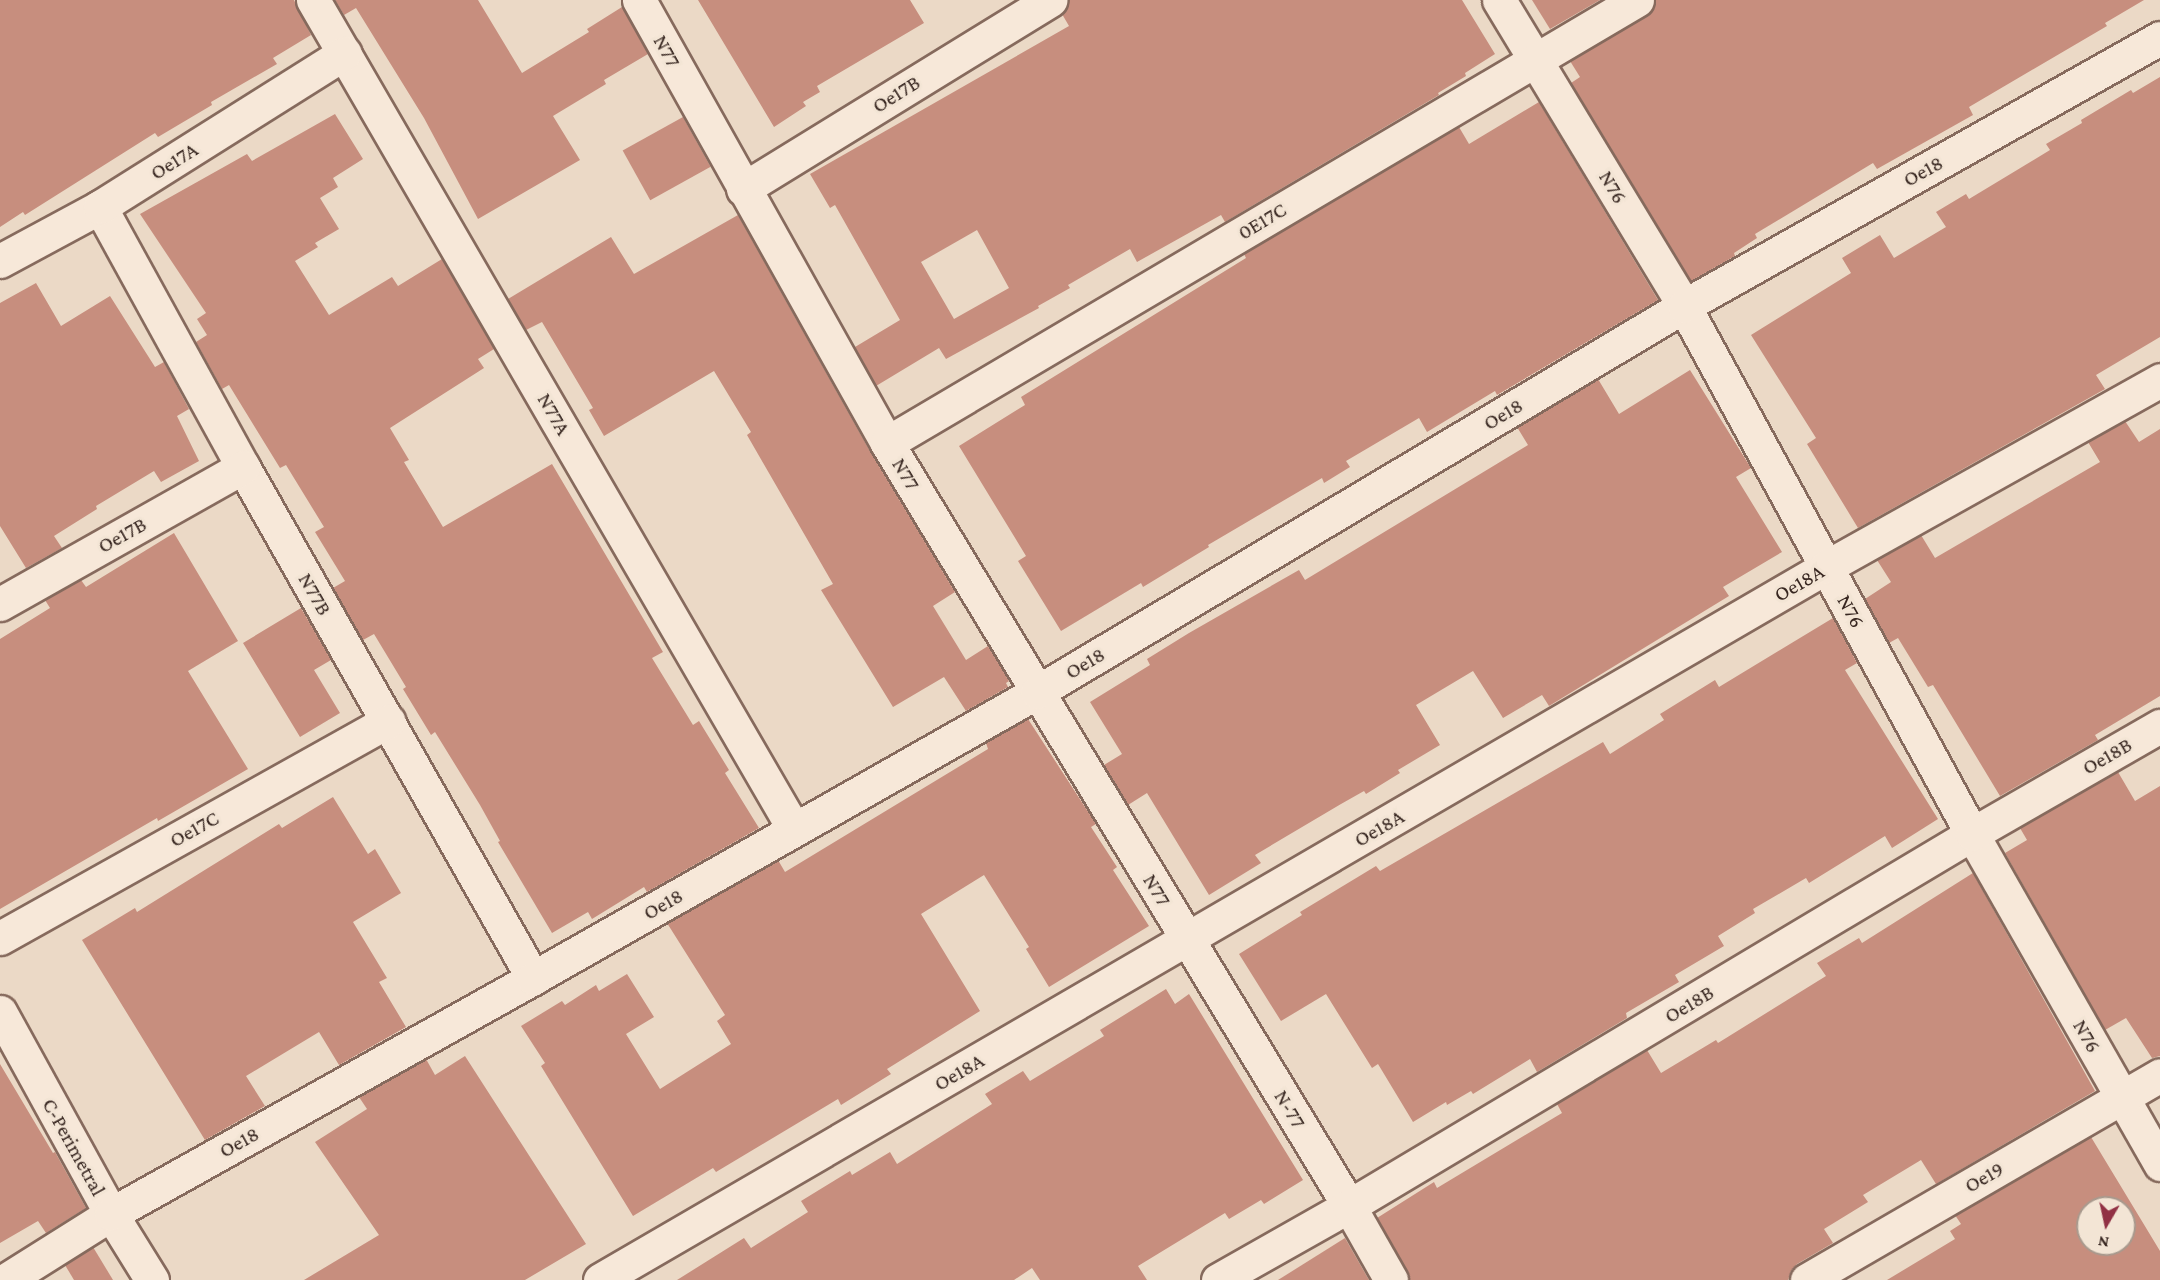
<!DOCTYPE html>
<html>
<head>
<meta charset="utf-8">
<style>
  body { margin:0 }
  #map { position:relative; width:2160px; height:1280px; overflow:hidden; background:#ebd9c6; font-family:"Crimson Pro",serif }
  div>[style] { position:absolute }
  .building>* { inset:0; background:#c78e7e; transform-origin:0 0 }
  .roads { filter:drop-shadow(2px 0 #866a5d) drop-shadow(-2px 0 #866a5d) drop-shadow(0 2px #866a5d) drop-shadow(0 -2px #866a5d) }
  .street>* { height:33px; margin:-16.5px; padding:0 16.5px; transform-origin:16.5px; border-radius:16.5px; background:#f7e8d9 }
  span { translate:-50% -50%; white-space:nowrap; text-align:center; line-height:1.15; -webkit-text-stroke:6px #f3e5d5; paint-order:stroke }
  .street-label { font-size:21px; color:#372620 }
  .north { position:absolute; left:2076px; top:1196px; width:60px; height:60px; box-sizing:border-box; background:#f3e5d5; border:2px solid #a8998d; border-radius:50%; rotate:189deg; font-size:16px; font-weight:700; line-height:24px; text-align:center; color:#372620 }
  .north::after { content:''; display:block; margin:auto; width:21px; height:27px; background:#913144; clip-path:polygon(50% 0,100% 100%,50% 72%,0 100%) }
</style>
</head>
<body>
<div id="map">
  <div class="building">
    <div style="clip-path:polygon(0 0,294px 0,311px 35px,273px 58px,277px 64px,211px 102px,212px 105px,158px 137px,155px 133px,25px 215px,23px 212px,0 227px)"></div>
    <div style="clip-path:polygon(335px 0,478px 0,522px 73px,589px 32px,587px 29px,622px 7px,648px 54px,604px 80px,606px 84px,553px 116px,580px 160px,478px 219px,424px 118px,356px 8px,344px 15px)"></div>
    <div style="clip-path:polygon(698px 0,910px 0,924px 23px,817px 86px,820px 92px,803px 102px,806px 106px,774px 127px)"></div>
    <div style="clip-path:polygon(evenodd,1069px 0,1462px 0,1495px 54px,1465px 73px,1466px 76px,1438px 93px,1439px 95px,1225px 222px,1221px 215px,1137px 262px,1130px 249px,1068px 285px,1070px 288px,1038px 306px,1039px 308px,946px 359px,939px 348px,876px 386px,855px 347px,900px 320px,835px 205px,830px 208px,810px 174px,1069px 26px,1062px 14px,1069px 0,977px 230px,1009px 288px,954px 319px,921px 262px,977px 230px)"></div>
    <div style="clip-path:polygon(1532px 0,1600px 0,1550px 29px)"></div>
    <div style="clip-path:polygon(1656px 0,2144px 0,2105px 23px,2107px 26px,1969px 107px,1973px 115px,1877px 169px,1873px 163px,1755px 234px,1757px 238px,1734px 253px,1735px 256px,1691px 281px,1571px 83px,1580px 77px,1570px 61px,1647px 16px,1654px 9px)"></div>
    <div style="clip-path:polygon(2160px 77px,2160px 337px,2096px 375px,2105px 389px,1858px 528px,1807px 444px,1816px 438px,1751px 335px,1851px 273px,1842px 258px,1880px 235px,1894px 258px,1946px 227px,1936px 212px,1966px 194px,1969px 199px,2050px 150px,2046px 144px,2082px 123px,2081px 120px,2131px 90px,2133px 93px)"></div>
    <div style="clip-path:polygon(1539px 102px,1658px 300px,1497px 395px,1495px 391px,1427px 432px,1419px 418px,1346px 461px,1350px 467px,1324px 483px,1322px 478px,1208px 545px,1209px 547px,1143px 587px,1141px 583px,1061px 631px,1018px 561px,1026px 556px,959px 446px,1025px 405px,1021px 397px,1246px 258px,1244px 254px,1459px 127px,1469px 144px)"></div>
    <div style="clip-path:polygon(335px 114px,363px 159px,333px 178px,338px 187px,320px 198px,339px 229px,315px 243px,318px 247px,295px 261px,329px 315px,392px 277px,398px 286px,442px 259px,494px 349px,478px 359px,484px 368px,390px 428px,409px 460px,404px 462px,443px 527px,552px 464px,663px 652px,652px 658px,693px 725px,699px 721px,729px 770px,725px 773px,759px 828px,647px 892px,644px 887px,592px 919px,588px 912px,552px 933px,498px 842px,500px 841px,480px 805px,435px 732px,431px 735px,403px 689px,406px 687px,374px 634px,363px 640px,333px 588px,345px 581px,315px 532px,324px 527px,286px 465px,280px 468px,229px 385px,222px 389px,196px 342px,207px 335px,197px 319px,206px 313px,140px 214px,247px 154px,252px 161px)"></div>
    <div style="left:683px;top:117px;width:57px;height:69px;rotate:61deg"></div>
    <div style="clip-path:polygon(738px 215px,871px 453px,955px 592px,933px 606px,966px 660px,988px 646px,1009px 681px,1006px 683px,1008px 687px,966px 711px,944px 677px,893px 707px,821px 590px,833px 584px,747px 435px,751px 432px,714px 371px,604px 436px,589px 410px,593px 408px,542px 322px,526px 330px,508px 299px,611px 237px,634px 274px)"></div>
    <div style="clip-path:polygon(36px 283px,61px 326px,110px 296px,155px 367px,164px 362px,189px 409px,177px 416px,199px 461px,161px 482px,154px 471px,96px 506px,97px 509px,54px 536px,62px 548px,26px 568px,0 526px,0 303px)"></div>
    <div style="clip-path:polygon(1690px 370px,1751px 468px,1736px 477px,1782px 552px,1723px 587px,1729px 596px,1549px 706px,1542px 695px,1503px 718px,1473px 671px,1416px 705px,1440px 745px,1398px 770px,1400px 773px,1366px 794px,1364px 791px,1341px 804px,1255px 855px,1261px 863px,1209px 895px,1147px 793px,1128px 805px,1104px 765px,1122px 754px,1090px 702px,1150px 665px,1147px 659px,1189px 633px,1299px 570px,1305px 580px,1528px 445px,1517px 427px,1598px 379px,1619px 414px)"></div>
    <div style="clip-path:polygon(2125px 421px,2139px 442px,2160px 429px,2160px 696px,2095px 735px,2098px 740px,2000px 796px,1933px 685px,1928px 687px,1898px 638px,1889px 643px,1865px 599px,1891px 582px,1877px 560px,1921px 535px,1935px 558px,2100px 462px,2088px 442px)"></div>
    <div style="clip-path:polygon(174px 533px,238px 641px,188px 671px,248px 769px,158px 821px,157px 818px,0 909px,0 639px,50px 608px,45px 600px,81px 580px,86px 587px)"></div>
    <div style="clip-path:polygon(301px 608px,331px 660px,314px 670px,340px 713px,300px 737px,243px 643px)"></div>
    <div style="clip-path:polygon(1833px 618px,1857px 663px,1845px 670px,1938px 819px,1892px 848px,1885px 836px,1809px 883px,1806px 878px,1753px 909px,1755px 913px,1718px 936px,1724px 946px,1675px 975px,1679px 982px,1626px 1013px,1627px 1018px,1537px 1072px,1530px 1059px,1473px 1094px,1471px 1091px,1447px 1105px,1446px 1102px,1413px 1122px,1378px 1064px,1372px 1068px,1326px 994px,1281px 1021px,1239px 954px,1302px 915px,1300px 912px,1376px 866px,1380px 871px,1603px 742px,1610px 754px,1664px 720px,1660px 714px,1715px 680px,1719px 687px)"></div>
    <div style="clip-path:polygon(1028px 719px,1096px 824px,1091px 827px,1117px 867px,1113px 870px,1149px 926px,1049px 987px,1026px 949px,1029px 947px,984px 875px,921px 914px,980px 1011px,887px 1069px,891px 1074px,841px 1105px,838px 1099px,716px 1172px,713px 1168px,633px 1216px,541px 1066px,545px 1063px,521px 1026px,562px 1001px,565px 1005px,596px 985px,599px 991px,627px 974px,654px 1017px,626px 1034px,660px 1089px,731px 1044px,717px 1021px,725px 1015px,667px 923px,778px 860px,785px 872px,988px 749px,986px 743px)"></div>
    <div style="clip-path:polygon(2118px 772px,2135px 801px,2160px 786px,2160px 1056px,2152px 1058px,2126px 1018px,2105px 1030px,2005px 853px,2027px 840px,2020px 828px)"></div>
    <div style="clip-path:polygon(333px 797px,368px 854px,375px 849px,401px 893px,353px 922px,387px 978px,379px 982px,406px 1027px,339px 1065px,319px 1032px,246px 1076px,265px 1106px,205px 1140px,82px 940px,135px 908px,137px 912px,279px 824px,282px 828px)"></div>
    <div style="clip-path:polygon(1973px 873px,2095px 1091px,1936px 1184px,1921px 1160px,1863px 1195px,1868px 1202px,1824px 1229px,1833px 1243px,1797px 1264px,1791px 1271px,1788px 1280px,1410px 1280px,1407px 1271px,1377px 1218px,1434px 1182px,1437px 1188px,1562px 1113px,1557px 1104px,1647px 1050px,1661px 1073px,1716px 1040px,1718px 1043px,1826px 976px,1817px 963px,1859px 938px,1862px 943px)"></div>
    <div style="clip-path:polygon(1166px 989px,1175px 1004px,1189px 994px,1303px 1180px,1264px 1204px,1261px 1200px,1229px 1219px,1225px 1213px,1138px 1266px,1147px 1280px,1040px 1280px,1032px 1268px,1014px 1280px,677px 1280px,744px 1238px,751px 1248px,808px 1212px,801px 1201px,850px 1171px,852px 1175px,890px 1152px,897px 1164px,992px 1104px,985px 1094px,1023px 1071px,1030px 1081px,1104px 1036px,1100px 1030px)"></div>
    <div style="clip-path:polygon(465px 1056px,586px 1244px,525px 1280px,304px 1280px,379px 1235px,315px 1142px,367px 1109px,359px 1097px,426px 1059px,435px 1075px)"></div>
    <div style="clip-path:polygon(0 1064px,53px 1153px,55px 1152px,86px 1208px,46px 1233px,38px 1221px,0 1243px)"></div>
    <div style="clip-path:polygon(evenodd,2091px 1137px,2160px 1251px,2160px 1280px,1887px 1280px,1955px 1239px,1950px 1231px,1961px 1224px,1955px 1215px,2091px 1137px,2088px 1208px,2124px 1208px,2124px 1244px,2088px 1244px,2088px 1208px)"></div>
    <div style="clip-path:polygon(1345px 1238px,1369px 1280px,1278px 1280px)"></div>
    <div style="clip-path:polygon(93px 1247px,113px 1280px,74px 1280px,65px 1265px)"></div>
  </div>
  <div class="roads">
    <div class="street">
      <div style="left:313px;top:0;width:958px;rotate:59.88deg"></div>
      <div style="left:639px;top:0;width:508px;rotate:60.76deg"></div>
      <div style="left:887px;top:443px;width:892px;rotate:58.8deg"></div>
      <div style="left:1349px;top:1206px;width:85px;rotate:60.4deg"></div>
      <div style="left:1499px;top:0;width:358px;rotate:58.8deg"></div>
      <div style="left:1684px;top:306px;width:601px;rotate:61.39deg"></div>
      <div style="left:1972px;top:834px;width:380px;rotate:60.3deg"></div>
      <div style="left:743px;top:189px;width:361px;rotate:-31.6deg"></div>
      <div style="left:100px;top:207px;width:297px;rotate:61.2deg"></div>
      <div style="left:243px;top:467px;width:588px;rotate:60.42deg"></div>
      <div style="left:0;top:261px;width:114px;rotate:-28.4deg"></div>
      <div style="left:100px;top:207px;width:289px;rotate:-32.2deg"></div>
      <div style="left:887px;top:443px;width:871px;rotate:-30.57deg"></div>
      <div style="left:0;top:604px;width:279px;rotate:-29.4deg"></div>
      <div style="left:0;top:938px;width:445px;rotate:-29.2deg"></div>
      <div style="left:0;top:1012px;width:230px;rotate:61.2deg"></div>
      <div style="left:111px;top:1214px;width:78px;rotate:58.2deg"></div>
      <div style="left:6px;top:1280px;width:124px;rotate:-32.2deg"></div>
      <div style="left:111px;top:1214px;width:484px;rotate:-29.2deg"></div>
      <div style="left:533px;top:978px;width:579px;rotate:-29.57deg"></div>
      <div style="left:1037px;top:692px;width:753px;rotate:-30.82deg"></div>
      <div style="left:1684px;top:306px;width:546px;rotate:-29.38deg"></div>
      <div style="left:600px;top:1280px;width:1418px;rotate:-30.18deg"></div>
      <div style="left:1826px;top:567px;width:383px;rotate:-29.2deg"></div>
      <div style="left:1218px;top:1280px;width:150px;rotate:-29.5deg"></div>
      <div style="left:1349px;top:1206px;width:726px;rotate:-30.84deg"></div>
      <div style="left:1972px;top:834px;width:217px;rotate:-29.9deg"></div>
      <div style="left:1807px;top:1280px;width:408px;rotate:-30.1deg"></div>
    </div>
  </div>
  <div class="street-label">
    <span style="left:667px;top:51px;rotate:61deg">N77</span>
    <span style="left:896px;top:94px;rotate:-32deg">Oe17B</span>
    <span style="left:174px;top:161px;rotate:-32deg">Oe17A</span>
    <span style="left:1923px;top:171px;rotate:-29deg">Oe18</span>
    <span style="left:1613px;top:187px;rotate:59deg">N76</span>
    <span style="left:1262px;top:221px;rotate:-31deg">0E17C</span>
    <span style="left:554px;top:414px;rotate:60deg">N77A</span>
    <span style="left:1503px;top:414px;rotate:-31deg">Oe18</span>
    <span style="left:906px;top:474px;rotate:59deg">N77</span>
    <span style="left:122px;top:535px;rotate:-29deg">Oe17B</span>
    <span style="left:1799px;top:583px;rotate:-30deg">Oe18A</span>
    <span style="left:315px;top:594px;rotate:60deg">N77B</span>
    <span style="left:1851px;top:611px;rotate:61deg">N76</span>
    <span style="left:1085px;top:663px;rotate:-31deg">Oe18</span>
    <span style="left:2107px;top:756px;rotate:-30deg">Oe18B</span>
    <span style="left:1379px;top:828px;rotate:-30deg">Oe18A</span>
    <span style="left:194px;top:829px;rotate:-29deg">Oe17C</span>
    <span style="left:1157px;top:890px;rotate:59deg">N77</span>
    <span style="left:663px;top:904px;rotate:-30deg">Oe18</span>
    <span style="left:1689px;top:1004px;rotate:-31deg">Oe18B</span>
    <span style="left:2087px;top:1036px;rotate:60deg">N76</span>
    <span style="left:959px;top:1072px;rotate:-30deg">Oe18A</span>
    <span style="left:1290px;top:1109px;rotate:59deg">N-77</span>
    <span style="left:239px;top:1142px;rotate:-29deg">Oe18</span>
    <span style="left:74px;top:1147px;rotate:61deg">C-Perimetral</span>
    <span style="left:1984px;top:1177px;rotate:-30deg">Oe19</span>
  </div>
  <div class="north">N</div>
</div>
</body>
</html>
